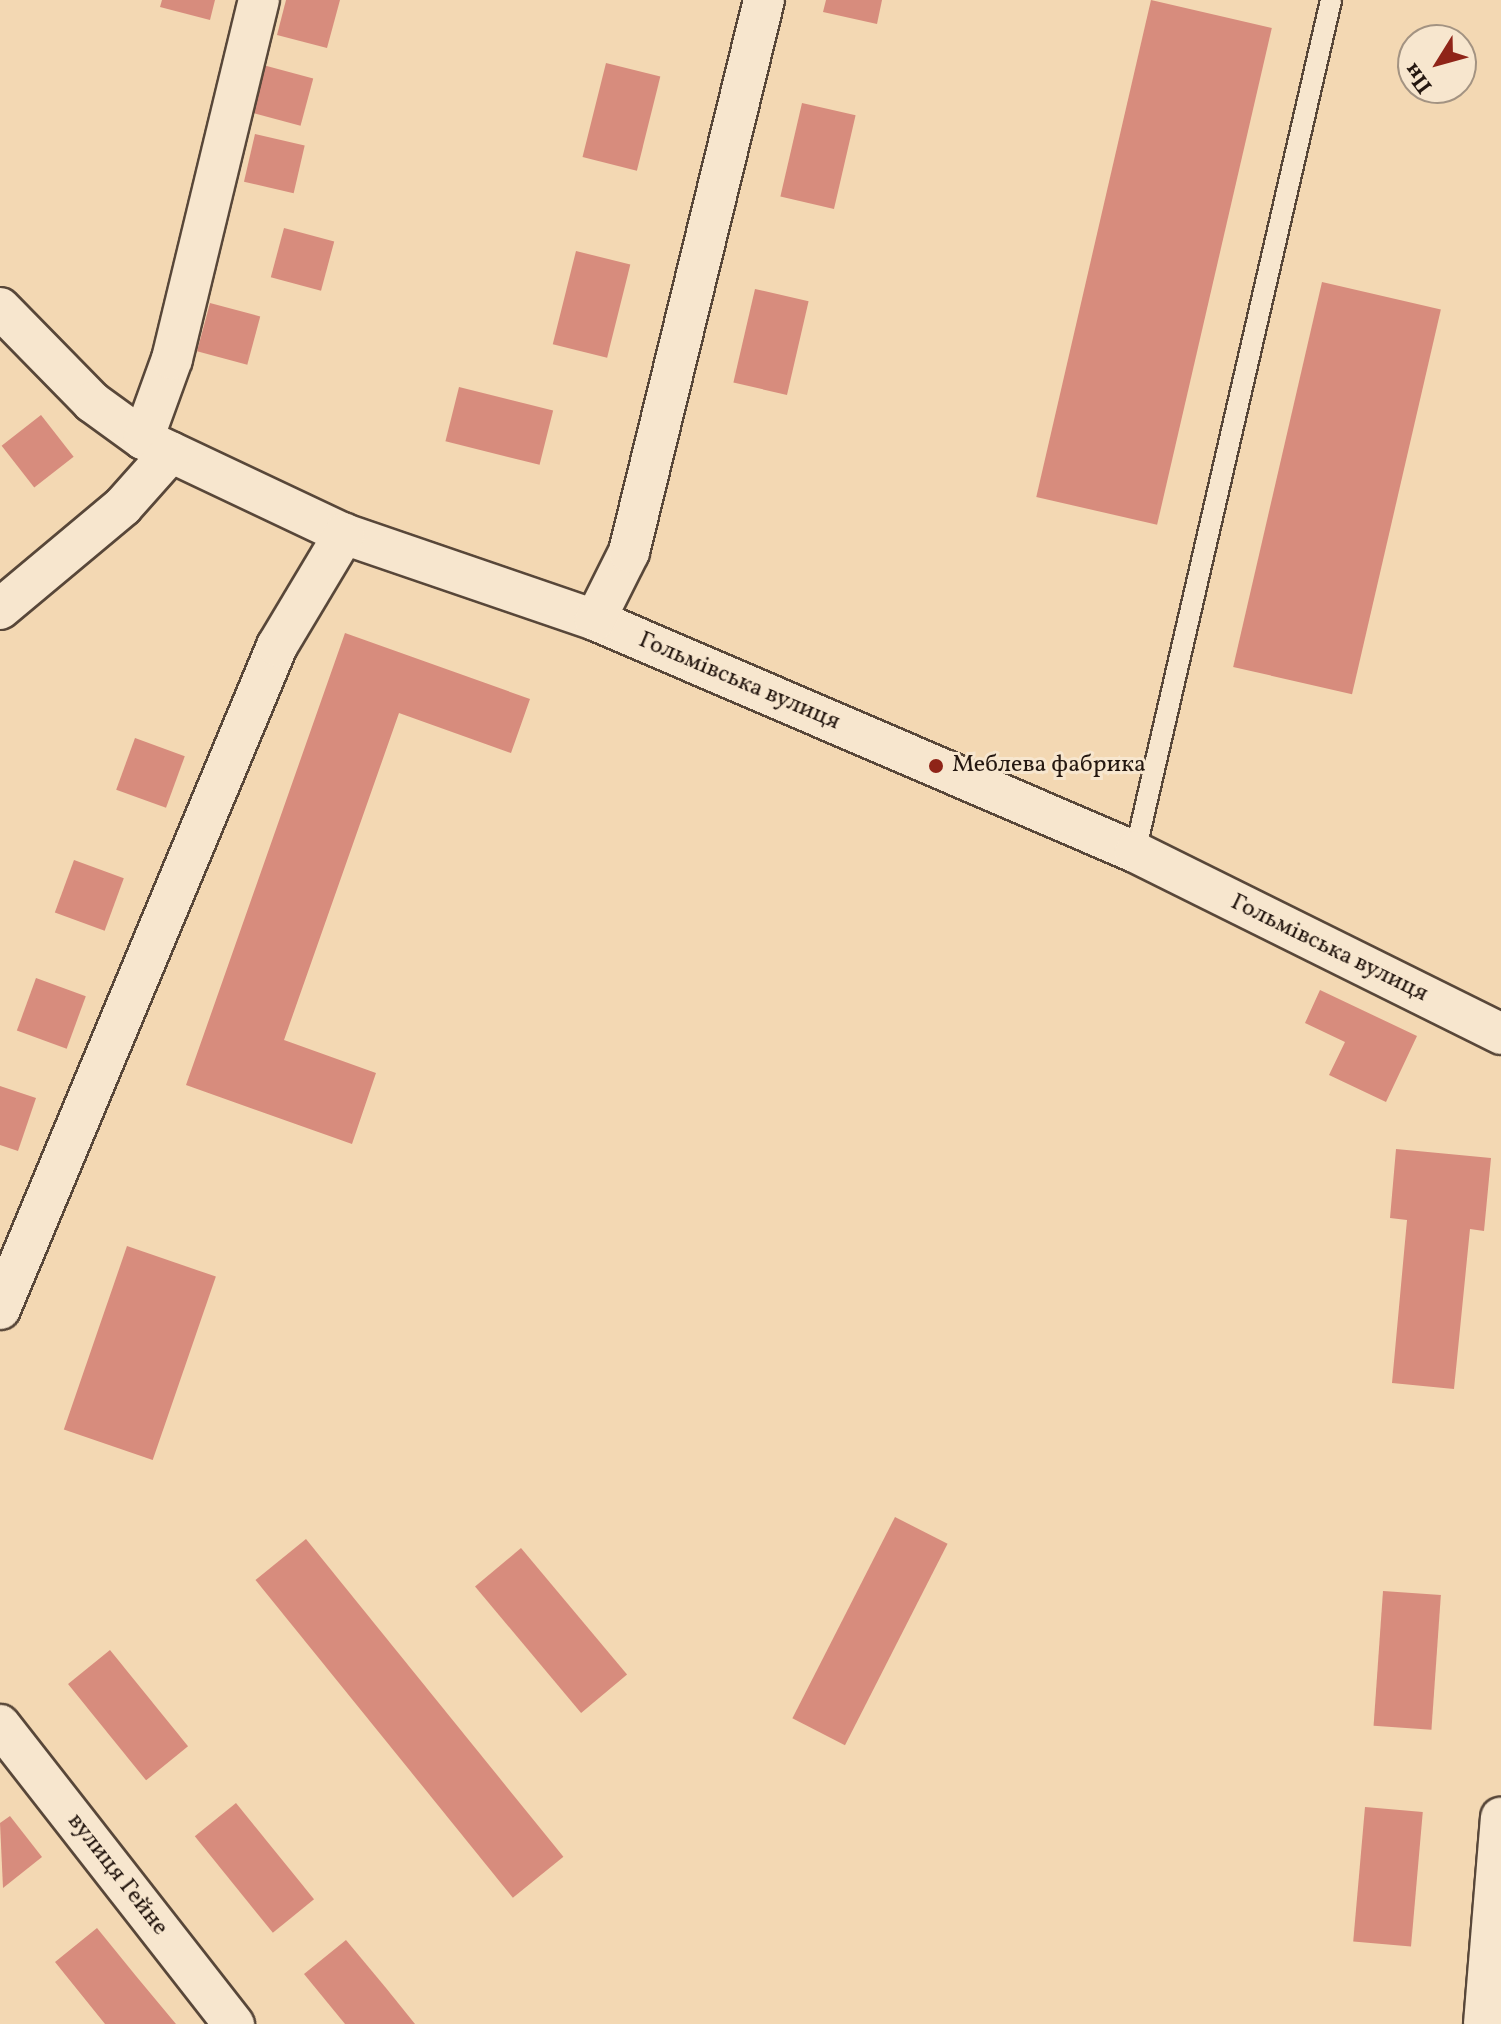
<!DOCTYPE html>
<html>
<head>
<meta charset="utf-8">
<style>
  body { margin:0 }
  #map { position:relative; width:1501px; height:2024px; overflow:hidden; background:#f3d8b3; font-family:Vollkorn,serif }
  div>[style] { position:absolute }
  .building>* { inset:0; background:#d78c7d; transform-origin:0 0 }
  .roads { filter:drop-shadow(2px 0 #584739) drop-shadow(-2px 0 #584739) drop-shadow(0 2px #584739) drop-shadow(0 -2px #584739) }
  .lane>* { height:20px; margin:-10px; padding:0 10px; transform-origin:10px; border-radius:10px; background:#f7e6ce }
  .street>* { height:40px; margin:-20px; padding:0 20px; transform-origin:20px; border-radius:20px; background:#f7e6ce }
  .dots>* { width:22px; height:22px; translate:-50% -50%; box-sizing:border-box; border:4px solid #f7e6ce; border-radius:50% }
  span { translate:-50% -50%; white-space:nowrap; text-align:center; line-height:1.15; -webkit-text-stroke:6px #f7e6ce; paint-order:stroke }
  .street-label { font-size:24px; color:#241710 }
  .poi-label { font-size:24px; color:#241710 }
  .left { translate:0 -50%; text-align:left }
  .north { position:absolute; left:1397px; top:24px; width:80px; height:80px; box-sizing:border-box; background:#f7e6ce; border:2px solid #a39382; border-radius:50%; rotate:233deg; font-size:22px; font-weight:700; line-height:32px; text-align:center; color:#241710 }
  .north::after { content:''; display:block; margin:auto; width:28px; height:36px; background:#8f2418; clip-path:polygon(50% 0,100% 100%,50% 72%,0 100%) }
</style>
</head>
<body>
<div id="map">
  <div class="building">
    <div style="clip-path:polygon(162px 0,215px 0,210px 20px,160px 7px)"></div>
    <div style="clip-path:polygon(286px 0,340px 0,327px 48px,277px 35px)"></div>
    <div style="clip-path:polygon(826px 0,882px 0,877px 24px,823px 12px)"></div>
    <div style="left:1151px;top:0;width:124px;height:510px;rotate:13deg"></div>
    <div style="left:606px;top:63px;width:56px;height:97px;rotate:14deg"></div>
    <div style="left:263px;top:65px;width:52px;height:49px;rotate:15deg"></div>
    <div style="left:802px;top:103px;width:55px;height:96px;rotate:13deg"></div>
    <div style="left:255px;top:134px;width:51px;height:49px;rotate:13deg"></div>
    <div style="left:284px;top:228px;width:52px;height:51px;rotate:15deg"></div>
    <div style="left:576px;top:251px;width:56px;height:96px;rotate:14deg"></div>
    <div style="left:1322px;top:282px;width:122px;height:395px;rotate:13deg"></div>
    <div style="left:755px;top:289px;width:55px;height:96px;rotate:13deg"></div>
    <div style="left:210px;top:303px;width:52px;height:50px;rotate:15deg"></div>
    <div style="left:459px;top:387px;width:97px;height:56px;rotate:14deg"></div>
    <div style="left:41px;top:415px;width:53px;height:50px;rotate:52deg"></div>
    <div style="clip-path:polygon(345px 633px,530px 699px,511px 753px,399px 713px,284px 1040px,376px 1073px,352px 1144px,186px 1085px)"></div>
    <div style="left:135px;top:738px;width:53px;height:55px;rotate:20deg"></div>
    <div style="left:74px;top:860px;width:53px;height:56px;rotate:20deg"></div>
    <div style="left:36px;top:978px;width:53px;height:56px;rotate:20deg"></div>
    <div style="clip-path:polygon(1320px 990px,1417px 1036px,1386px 1102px,1329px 1075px,1345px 1042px,1305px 1023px)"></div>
    <div style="clip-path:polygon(0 1086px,36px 1098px,18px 1151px,0 1145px)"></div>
    <div style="clip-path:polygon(1396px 1149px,1491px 1158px,1484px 1231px,1470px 1229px,1454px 1389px,1392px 1383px,1407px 1220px,1390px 1218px)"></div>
    <div style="left:127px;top:1246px;width:94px;height:194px;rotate:19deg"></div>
    <div style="left:895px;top:1517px;width:59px;height:226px;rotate:27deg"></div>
    <div style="left:306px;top:1539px;width:409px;height:65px;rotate:51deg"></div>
    <div style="left:521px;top:1548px;width:165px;height:60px;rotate:50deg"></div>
    <div style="left:1383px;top:1591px;width:58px;height:135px;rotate:4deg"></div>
    <div style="left:110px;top:1650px;width:124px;height:54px;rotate:51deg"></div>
    <div style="left:236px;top:1803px;width:124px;height:53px;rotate:51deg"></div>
    <div style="left:1365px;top:1807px;width:58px;height:135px;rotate:5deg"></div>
    <div style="clip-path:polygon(10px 1816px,42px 1857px,3px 1888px,0 1823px)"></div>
    <div style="clip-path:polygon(97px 1928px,136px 1976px,176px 2024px,105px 2024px,55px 1962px)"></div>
    <div style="clip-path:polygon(346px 1940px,386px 1988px,415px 2024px,345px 2024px,304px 1974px)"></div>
  </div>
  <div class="roads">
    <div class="lane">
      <div style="left:1135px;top:852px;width:874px;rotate:-77.04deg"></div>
    </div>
    <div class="street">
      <div style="left:0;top:308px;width:132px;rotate:45.6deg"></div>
      <div style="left:92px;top:402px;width:63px;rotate:36deg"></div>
      <div style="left:143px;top:439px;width:222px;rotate:25.3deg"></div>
      <div style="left:344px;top:534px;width:265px;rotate:18.9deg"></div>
      <div style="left:595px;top:620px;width:588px;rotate:23.25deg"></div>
      <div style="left:1135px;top:852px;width:409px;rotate:26.4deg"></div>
      <div style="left:143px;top:439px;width:85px;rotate:-70.1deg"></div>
      <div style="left:172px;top:359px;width:369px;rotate:-76.4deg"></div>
      <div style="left:0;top:609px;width:160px;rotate:-39.9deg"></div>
      <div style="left:123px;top:506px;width:72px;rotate:-48.4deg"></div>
      <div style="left:595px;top:620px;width:76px;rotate:-63.4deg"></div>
      <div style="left:629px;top:552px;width:568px;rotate:-76.26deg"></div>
      <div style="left:0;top:1309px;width:719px;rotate:-67.32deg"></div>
      <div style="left:277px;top:646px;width:131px;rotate:-59.1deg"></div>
      <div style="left:0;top:1725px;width:380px;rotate:52deg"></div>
      <div style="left:1484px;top:2024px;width:207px;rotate:-85.3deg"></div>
    </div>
  </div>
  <div class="dots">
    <div style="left:936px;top:766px;background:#8f2418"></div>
  </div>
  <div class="street-label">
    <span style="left:739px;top:682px;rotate:23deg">Гольмівська вулиця</span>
    <span style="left:1329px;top:949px;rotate:26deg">Гольмівська вулиця</span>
    <span style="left:117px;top:1875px;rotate:52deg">вулиця Гейне</span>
  </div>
  <div class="poi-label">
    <span class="left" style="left:952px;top:766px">Меблева фабрика</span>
  </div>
  <div class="north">Пн</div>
</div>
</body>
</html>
